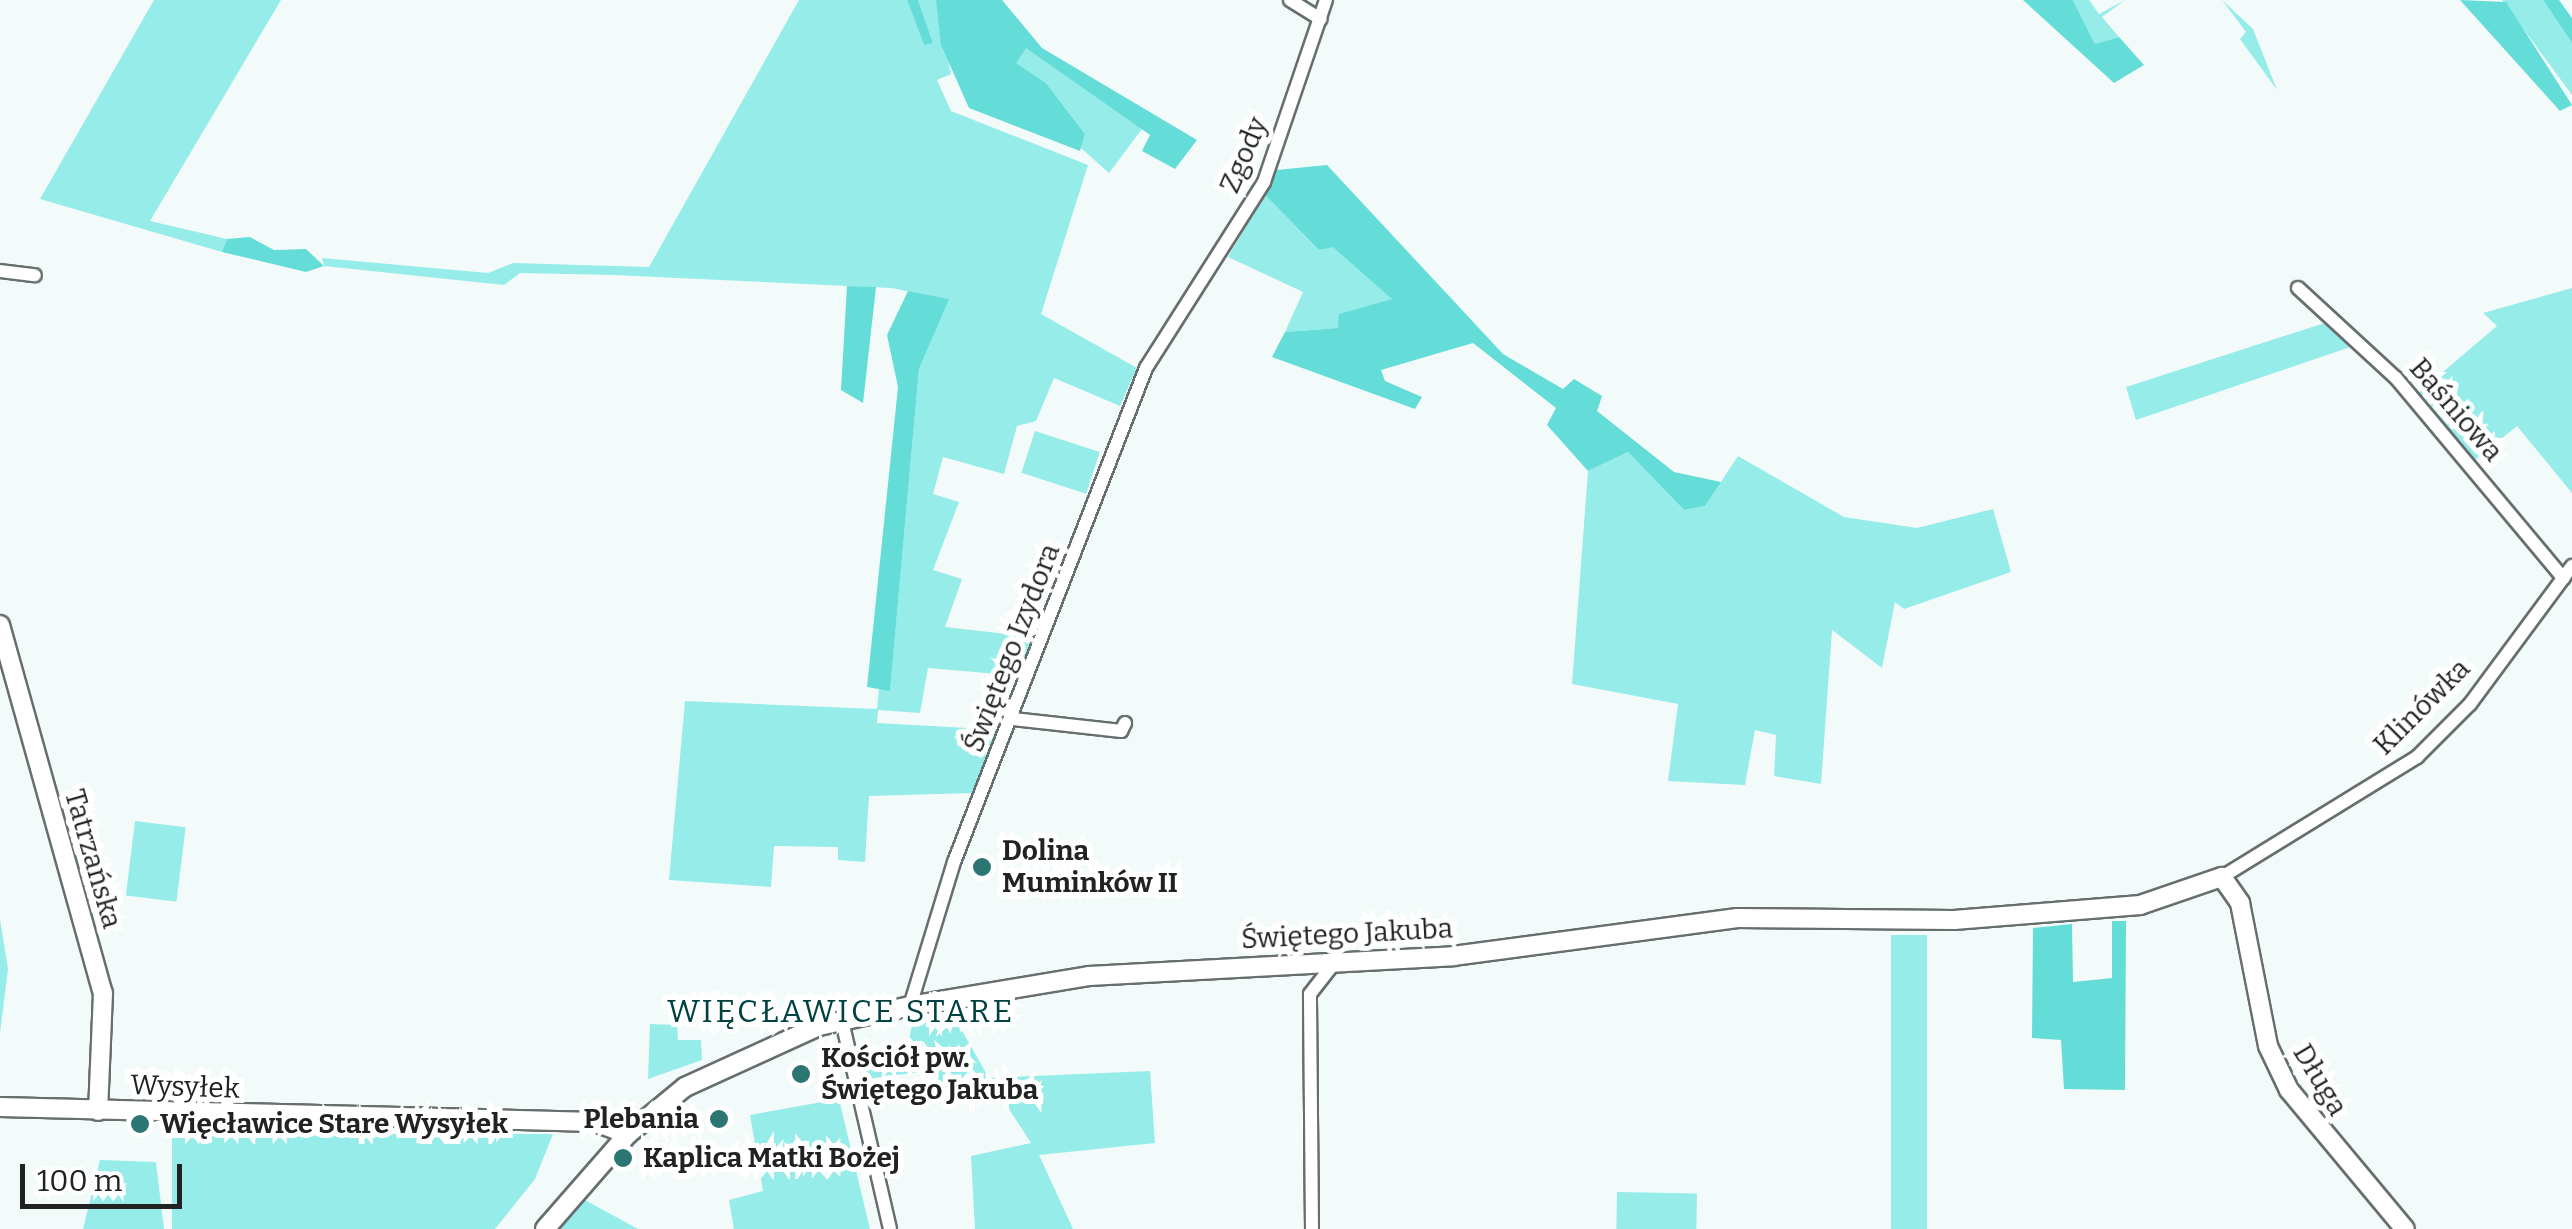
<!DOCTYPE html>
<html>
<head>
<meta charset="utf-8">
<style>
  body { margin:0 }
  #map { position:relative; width:2572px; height:1229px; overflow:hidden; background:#f3fbfa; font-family:Bitter,serif }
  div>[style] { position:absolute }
  .green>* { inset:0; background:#96ece9; transform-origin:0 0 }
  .forest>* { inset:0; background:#64dcd8 }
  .roads { filter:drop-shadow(2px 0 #676e6e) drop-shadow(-2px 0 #676e6e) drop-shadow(0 2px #676e6e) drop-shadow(0 -2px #676e6e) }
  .street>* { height:12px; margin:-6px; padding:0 6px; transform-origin:6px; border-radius:6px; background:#fff }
  .secondary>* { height:18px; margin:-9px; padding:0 9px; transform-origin:9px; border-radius:9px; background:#fff }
  .dots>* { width:28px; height:28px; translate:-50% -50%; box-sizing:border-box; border:5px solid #fff; border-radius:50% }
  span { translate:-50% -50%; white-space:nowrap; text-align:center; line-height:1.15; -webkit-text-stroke:10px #fff; paint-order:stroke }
  .street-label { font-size:28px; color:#202322 }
  .poi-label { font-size:28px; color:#202322; font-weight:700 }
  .left { translate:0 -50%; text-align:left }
  .right { translate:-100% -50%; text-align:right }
  .quarter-label { font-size:32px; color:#004241; letter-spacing:2.5px }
  .scale { position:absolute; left:20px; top:1164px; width:162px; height:45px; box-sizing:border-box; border:5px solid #202322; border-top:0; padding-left:12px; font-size:30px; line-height:35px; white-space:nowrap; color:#202322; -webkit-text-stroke:8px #fff; paint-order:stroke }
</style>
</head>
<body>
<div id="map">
  <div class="green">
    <div style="clip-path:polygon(154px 0,281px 0,150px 221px,227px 239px,222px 252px,40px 199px)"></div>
    <div style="clip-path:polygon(799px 0,907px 0,924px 44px,933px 43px,918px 0,936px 0,951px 74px,937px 80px,951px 111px,1088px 165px,1041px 314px,1137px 368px,1120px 406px,1054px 378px,1036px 421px,1017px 426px,1004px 474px,943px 457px,933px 494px,959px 502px,933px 570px,962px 579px,945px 627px,1034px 637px,1022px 676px,928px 668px,920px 713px,878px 710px,877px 723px,1003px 730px,972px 793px,869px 796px,865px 862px,838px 860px,838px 847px,774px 846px,771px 887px,669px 880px,685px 701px,877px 709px,879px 689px,890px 690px,919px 369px,948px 299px,891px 288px,613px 275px,520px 273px,504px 285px,324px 266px,322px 258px,488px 273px,513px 263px,649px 267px)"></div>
    <div style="clip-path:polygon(2073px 0,2089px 0,2099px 14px,2125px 0,2102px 17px,2119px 37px,2095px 44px)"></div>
    <div style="clip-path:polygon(2222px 0,2253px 29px,2277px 90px,2240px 39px,2246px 32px)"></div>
    <div style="clip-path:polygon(2502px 0,2543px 0,2572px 43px,2572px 95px)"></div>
    <div style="clip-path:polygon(1026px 47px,1142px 129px,1109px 173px,1081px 148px,1085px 134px,1046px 83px,1015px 63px)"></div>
    <div style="clip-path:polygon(1265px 195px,1319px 250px,1333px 246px,1393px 299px,1340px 314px,1338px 328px,1285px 332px,1303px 292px,1228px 257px)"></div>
    <div style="clip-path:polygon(2572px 288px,2572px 493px,2517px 426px,2475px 460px,2417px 394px,2497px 326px,2483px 313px)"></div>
    <div style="clip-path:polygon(2337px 319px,2365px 342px,2136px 420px,2126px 387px)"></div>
    <div style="left:1035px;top:431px;width:68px;height:44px;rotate:18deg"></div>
    <div style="clip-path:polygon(1628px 452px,1684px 510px,1705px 506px,1738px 456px,1844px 517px,1917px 528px,1993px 509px,2011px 572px,1904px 609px,1895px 602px,1882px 668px,1832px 630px,1821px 784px,1774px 776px,1776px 735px,1755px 730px,1745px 785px,1668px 781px,1678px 704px,1572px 684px,1588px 471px)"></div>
    <div style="left:135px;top:821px;width:51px;height:75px;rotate:7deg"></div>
    <div style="clip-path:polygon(0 919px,8px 969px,0 1033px)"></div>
    <div style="left:1927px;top:935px;width:294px;height:36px;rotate:90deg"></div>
    <div style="clip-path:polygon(953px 1015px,989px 1078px,1150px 1071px,1155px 1143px,1039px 1155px,1073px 1229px,975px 1229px,971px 1156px,1031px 1143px,989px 1078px,944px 1093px,934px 1070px,867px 1079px,863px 1055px,907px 1049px,913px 1021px)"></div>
    <div style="clip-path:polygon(650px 1024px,677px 1025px,678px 1040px,701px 1040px,702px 1060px,648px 1079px)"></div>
    <div style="clip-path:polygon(839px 1099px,870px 1229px,734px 1229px,729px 1200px,763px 1191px,750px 1115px)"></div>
    <div style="clip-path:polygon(172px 1130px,400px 1134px,553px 1134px,535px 1179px,495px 1229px,172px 1229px)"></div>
    <div style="clip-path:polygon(100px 1160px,156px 1162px,164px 1229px,83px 1229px)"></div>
    <div style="left:1617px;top:1192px;width:80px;height:37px;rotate:1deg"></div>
    <div style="clip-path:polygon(583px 1199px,638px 1229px,556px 1229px)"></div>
  </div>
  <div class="forest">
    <div style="clip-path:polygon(907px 0,918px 0,933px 43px,924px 45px)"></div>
    <div style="clip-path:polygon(936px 0,1002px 0,1042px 48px,1197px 140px,1175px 169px,1142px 151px,1150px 135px,1026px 48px,1016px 63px,1046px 83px,1085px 134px,1080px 151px,969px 108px,941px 45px)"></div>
    <div style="clip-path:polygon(2023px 0,2073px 0,2095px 44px,2119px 37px,2144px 65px,2114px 83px)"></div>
    <div style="clip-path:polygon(2460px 0,2506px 2px,2572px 105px,2560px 111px)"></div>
    <div style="clip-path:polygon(2543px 0,2559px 0,2572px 18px,2572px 43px)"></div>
    <div style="clip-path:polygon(1327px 165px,1503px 354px,1563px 389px,1574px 379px,1602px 396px,1597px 411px,1674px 472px,1721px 482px,1705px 506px,1684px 510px,1628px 452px,1588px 471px,1547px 425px,1556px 408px,1473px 343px,1381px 370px,1385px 381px,1422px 397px,1415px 409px,1272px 357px,1285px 332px,1338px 328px,1339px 314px,1392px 299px,1333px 247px,1319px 250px,1265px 195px,1276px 170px)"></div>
    <div style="clip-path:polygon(250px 237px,274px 250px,306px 249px,324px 266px,306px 272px,222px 252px,227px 239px)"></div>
    <div style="clip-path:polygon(847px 286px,876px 287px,863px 403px,841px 390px)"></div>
    <div style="clip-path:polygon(908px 291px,949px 299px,919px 369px,890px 691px,867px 687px,898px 387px,887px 335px)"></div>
    <div style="clip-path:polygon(2112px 921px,2126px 921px,2125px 1090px,2064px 1089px,2061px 1040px,2032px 1038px,2033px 928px,2072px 924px,2073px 982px,2112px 978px)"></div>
  </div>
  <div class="roads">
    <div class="street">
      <div style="left:1290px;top:0;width:36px;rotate:32deg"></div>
      <div style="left:0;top:271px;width:35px;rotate:7deg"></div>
      <div style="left:2298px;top:288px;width:133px;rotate:42.6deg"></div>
      <div style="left:2396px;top:378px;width:261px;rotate:50.1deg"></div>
      <div style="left:1013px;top:719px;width:109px;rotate:6.3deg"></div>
      <div style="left:1121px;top:731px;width:9px;rotate:-63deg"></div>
      <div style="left:2222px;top:877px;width:229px;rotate:-31.6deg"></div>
      <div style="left:2417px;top:757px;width:75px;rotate:-45deg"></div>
      <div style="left:2470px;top:704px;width:172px;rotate:-53.5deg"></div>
      <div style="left:910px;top:1006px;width:151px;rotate:-73deg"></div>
      <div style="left:954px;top:862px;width:530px;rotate:-68.76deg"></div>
      <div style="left:1146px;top:368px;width:220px;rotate:-57.6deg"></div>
      <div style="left:1264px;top:182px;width:192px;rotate:-71.2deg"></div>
      <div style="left:842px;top:1021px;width:213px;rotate:77deg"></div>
      <div style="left:1312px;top:1229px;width:235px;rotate:-90.5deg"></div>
      <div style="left:1310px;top:994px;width:39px;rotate:-52deg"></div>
    </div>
    <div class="secondary">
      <div style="left:0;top:625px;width:382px;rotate:74.4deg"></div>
      <div style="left:103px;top:993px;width:118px;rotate:92.4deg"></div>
      <div style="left:0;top:1107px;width:595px;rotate:1.44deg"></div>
      <div style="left:595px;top:1122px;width:35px;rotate:20deg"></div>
      <div style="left:545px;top:1229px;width:126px;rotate:-48.9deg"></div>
      <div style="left:628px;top:1134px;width:74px;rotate:-39.5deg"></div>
      <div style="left:685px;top:1087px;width:147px;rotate:-24.5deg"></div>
      <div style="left:819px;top:1026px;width:93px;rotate:-12.4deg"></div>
      <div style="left:910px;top:1006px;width:181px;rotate:-9.5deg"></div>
      <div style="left:1089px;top:976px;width:365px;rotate:-3.1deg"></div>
      <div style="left:1453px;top:956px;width:287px;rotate:-7.6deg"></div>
      <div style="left:1737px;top:918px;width:217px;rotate:0.5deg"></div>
      <div style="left:1954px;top:920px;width:187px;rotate:-4.6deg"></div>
      <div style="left:2140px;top:905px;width:87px;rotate:-18.9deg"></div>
      <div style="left:2222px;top:877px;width:32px;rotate:55deg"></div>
      <div style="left:2240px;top:903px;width:146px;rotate:78.9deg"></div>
      <div style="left:2268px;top:1046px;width:49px;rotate:64.5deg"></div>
      <div style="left:2289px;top:1090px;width:181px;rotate:50.2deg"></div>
    </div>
  </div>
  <div class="dots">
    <div style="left:982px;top:867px;background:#2b7573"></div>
    <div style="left:801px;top:1074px;background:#2b7573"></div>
    <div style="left:719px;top:1119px;background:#2b7573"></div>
    <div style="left:140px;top:1124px;background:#2b7573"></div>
    <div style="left:623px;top:1158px;background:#2b7573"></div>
  </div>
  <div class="street-label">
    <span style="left:1244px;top:155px;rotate:-67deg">Zgody</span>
    <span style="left:2456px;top:410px;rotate:49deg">Baśniowa</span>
    <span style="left:1012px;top:648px;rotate:-69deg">Świętego Izydora</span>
    <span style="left:2422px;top:707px;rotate:-45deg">Klinówka</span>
    <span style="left:93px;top:859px;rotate:74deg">Tatrzańska</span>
    <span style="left:1347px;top:934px;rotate:-3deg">Świętego Jakuba</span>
    <span style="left:2320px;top:1080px;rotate:59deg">Długa</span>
    <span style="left:185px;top:1087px;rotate:2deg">Wysyłek</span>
  </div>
  <div class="poi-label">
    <span class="left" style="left:1002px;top:867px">Dolina<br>Muminków II</span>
    <span class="left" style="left:821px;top:1074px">Kościół pw.<br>Świętego Jakuba</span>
    <span class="right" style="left:699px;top:1119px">Plebania</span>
    <span class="left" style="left:160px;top:1124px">Więcławice Stare Wysyłek</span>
    <span class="left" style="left:643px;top:1158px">Kaplica Matki Bożej</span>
  </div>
  <div class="quarter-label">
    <span style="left:841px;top:1011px">WIĘCŁAWICE STARE</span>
  </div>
  <div class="scale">100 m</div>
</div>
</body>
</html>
